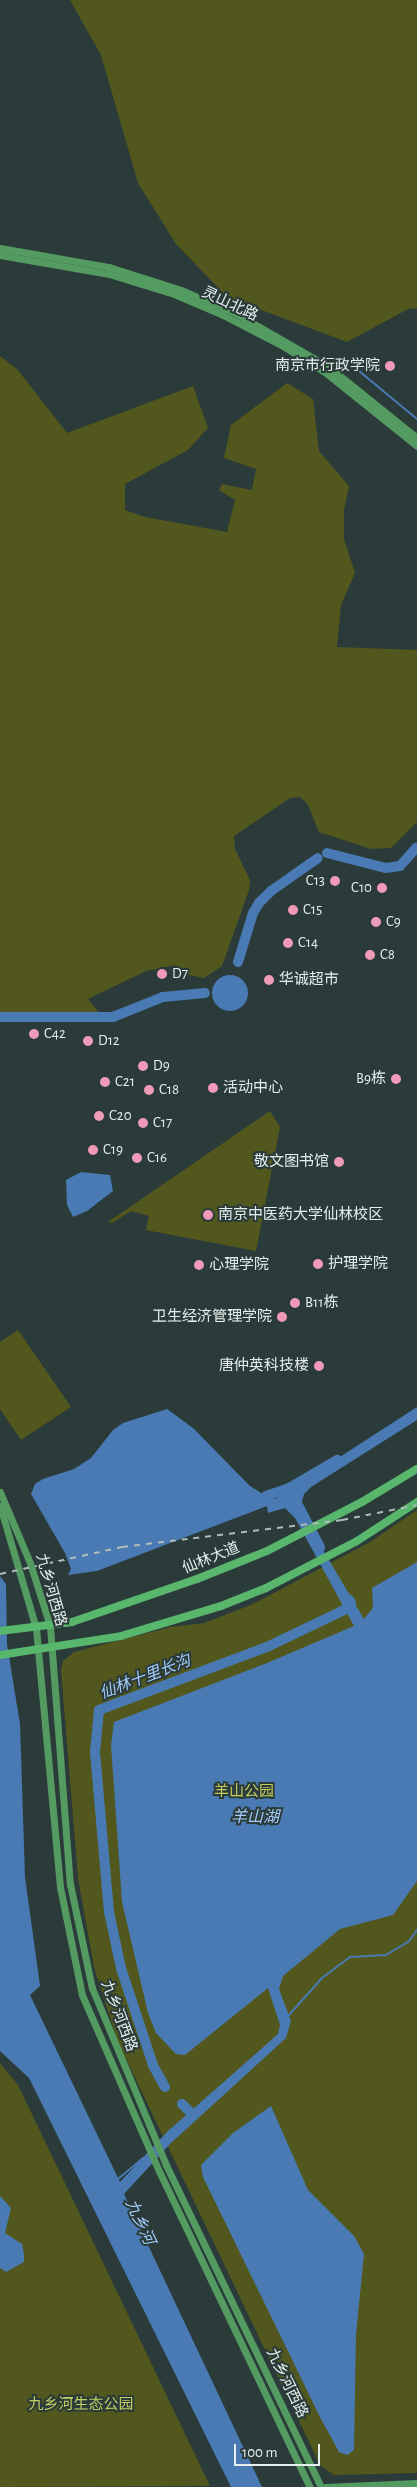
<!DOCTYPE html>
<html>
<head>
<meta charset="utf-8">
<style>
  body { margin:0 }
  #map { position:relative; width:417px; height:2487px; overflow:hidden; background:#2b3b39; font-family:"Alegreya Sans","Noto Sans SC",sans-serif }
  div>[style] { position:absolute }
  .green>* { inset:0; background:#52581d }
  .water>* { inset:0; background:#497ab3 }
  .round { border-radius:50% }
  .stream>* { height:2px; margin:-1px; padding:0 1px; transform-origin:1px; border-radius:1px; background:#497ab3 }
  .river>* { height:10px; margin:-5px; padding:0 5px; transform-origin:5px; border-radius:5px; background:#497ab3 }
  .secondary>* { height:7px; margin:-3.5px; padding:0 3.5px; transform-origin:3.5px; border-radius:3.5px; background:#549b62 }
  .primary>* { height:8px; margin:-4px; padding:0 4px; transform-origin:4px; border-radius:4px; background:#58b66d }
  .rail>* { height:2px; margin-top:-1px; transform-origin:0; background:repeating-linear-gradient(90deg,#b0bcba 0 6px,transparent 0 12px) }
  .dots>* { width:14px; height:14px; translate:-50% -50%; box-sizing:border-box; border:2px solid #2b3b39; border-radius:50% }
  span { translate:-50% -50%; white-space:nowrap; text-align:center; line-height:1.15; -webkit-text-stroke:4px #2b3b39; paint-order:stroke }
  .street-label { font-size:15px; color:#e4eeec }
  .poi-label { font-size:15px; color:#e4eeec }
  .right { translate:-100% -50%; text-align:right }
  .left { translate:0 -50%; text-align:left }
  .park-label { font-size:15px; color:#c2cd61 }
  .water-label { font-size:16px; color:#a3cbfb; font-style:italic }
  .scale { position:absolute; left:234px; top:2444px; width:86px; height:22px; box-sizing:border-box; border:2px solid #e4eeec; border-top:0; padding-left:6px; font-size:15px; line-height:18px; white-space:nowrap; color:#e4eeec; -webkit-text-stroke:4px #2b3b39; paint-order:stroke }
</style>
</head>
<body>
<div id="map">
  <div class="green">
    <div style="clip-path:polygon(70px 0,417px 0,417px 309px,410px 308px,347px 342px,227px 297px,176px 244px,138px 183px,101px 55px)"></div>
    <div style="clip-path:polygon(0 356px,17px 369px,67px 433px,193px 386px,208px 428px,188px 450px,125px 484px,125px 510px,145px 517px,227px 532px,235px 500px,219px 490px,222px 484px,252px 490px,256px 469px,224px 458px,231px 425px,287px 383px,313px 399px,319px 451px,349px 486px,344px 510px,344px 539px,355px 573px,341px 605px,337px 647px,417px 650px,417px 822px,391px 848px,371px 849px,319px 832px,307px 803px,300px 797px,290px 798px,234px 836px,235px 849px,250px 880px,249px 890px,222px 966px,204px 978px,179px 973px,175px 965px,146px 971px,88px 999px,101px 1015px,0 1013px)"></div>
    <div style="clip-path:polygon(270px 1111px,280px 1127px,256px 1251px,146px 1230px,149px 1216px,131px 1211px,112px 1223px,108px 1222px)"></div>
    <div style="clip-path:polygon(18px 1330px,71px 1407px,21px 1440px,0 1409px,0 1342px)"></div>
    <div style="clip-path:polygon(417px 1510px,417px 2473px,334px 2475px,320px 2465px,117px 2040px,94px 1967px,78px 1878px,61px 1670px,63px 1661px,74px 1652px,171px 1627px,204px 1623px,251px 1605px,370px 1542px)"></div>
    <div style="clip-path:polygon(0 2063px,18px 2085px,210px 2486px,0 2487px)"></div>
  </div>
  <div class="water">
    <div class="round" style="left:212px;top:975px;width:36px;height:36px"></div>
    <div style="clip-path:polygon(81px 1172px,110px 1175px,113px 1191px,87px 1211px,73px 1217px,67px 1205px,66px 1180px)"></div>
    <div style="clip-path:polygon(417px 1407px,417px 1420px,311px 1487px,304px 1494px,301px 1505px,304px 1518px,364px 1619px,373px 1608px,372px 1588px,417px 1562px,417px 1881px,393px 1915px,340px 1929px,283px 1976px,279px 1989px,291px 2021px,286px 2038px,171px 2143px,124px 2194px,262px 2487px,231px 2487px,29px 2078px,0 2051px,0 1576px,6px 1584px,7px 1644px,20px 1724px,25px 1877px,40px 1986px,30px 1995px,120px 2182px,168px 2131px,278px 2034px,280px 2025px,268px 1988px,185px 2055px,176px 2054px,156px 2033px,148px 2013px,122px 1902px,111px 1745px,114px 1722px,267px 1663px,354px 1626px,295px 1518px,285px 1508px,268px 1513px,267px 1506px,97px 1571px,68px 1575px,71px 1569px,65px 1553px,31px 1494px,35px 1484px,43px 1479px,74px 1469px,91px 1458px,113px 1430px,123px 1423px,167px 1409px,193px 1428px,250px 1486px,271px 1499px,275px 1499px)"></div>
    <div style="clip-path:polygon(271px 2106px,308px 2190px,354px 2236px,364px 2254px,356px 2334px,354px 2450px,347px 2455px,339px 2452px,321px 2419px,203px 2177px,201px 2165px,233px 2133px)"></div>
    <div style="clip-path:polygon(0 2196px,11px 2208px,5px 2233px,22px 2244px,24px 2254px,24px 2262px,6px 2272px,0 2268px)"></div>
  </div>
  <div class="stream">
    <div style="left:353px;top:366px;width:83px;rotate:39.6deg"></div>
    <div style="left:288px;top:2016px;width:51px;rotate:-48.2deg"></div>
    <div style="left:322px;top:1978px;width:35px;rotate:-37deg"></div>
    <div style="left:350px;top:1957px;width:36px;rotate:-3deg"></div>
    <div style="left:386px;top:1955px;width:27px;rotate:-31deg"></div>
    <div style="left:409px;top:1941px;width:14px;rotate:-54deg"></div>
    <div style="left:118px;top:2179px;width:33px;rotate:-40deg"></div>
  </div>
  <div class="river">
    <div style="left:327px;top:853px;width:61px;rotate:14.3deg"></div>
    <div style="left:386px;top:868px;width:14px;rotate:-8deg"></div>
    <div style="left:400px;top:866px;width:25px;rotate:-48deg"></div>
    <div style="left:238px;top:962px;width:51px;rotate:-73deg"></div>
    <div style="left:253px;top:913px;width:12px;rotate:-59deg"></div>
    <div style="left:259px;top:903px;width:17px;rotate:-45deg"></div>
    <div style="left:271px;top:891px;width:57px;rotate:-35.1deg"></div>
    <div style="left:0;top:1017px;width:113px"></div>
    <div style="left:113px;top:1017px;width:54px;rotate:-21.8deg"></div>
    <div style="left:163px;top:997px;width:42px;rotate:-5.4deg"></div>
    <div style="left:289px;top:1488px;width:67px;rotate:62.3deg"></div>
    <div style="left:266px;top:1496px;width:24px;rotate:-19deg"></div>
    <div style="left:289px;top:1488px;width:56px;rotate:-30.3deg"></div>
    <div style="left:165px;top:2087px;width:25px;rotate:-119deg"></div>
    <div style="left:153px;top:2065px;width:102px;rotate:-108.3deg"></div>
    <div style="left:121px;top:1968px;width:57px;rotate:-102.1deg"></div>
    <div style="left:109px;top:1912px;width:161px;rotate:-95deg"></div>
    <div style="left:95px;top:1752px;width:42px;rotate:-84.6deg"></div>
    <div style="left:99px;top:1710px;width:179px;rotate:-20.6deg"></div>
    <div style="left:267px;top:1647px;width:85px;rotate:-25.7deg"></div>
    <div style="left:344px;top:1610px;width:10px;rotate:-45deg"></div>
    <div style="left:351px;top:1603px;width:4px;rotate:-117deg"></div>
    <div style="left:182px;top:2104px;width:16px;rotate:45deg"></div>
  </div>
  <div class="secondary">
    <div style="left:0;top:248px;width:111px;rotate:9.9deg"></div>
    <div style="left:109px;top:267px;width:76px;rotate:17.7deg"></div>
    <div style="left:181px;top:290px;width:59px;rotate:23.1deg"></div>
    <div style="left:235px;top:313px;width:108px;rotate:29.9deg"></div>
    <div style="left:329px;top:367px;width:113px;rotate:38.9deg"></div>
    <div style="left:0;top:255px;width:111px;rotate:9.9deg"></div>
    <div style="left:109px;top:274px;width:68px;rotate:17.1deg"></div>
    <div style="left:174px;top:294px;width:53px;rotate:23.2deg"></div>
    <div style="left:223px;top:315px;width:68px;rotate:27.3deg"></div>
    <div style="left:283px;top:346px;width:51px;rotate:32.1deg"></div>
    <div style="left:326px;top:373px;width:117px;rotate:38.7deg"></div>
    <div style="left:0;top:1492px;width:77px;rotate:67.1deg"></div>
    <div style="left:30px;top:1563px;width:66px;rotate:72.4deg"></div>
    <div style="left:50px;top:1626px;width:259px;rotate:85.6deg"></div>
    <div style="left:70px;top:1884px;width:106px;rotate:78.1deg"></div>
    <div style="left:92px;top:1988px;width:192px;rotate:67.3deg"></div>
    <div style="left:166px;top:2165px;width:357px;rotate:64.3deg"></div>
    <div style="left:0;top:1506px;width:127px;rotate:73.6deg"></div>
    <div style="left:36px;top:1628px;width:260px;rotate:84.7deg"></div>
    <div style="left:60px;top:1887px;width:110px;rotate:78.5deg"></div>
    <div style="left:82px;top:1995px;width:192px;rotate:66.4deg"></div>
    <div style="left:159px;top:2171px;width:350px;rotate:64.5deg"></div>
    <div style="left:325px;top:2487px;width:92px;rotate:-2.5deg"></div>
  </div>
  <div class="primary">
    <div style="left:0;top:1631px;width:73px;rotate:-7.1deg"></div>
    <div style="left:72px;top:1622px;width:132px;rotate:-19deg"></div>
    <div style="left:197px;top:1579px;width:75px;rotate:-21.8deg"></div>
    <div style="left:267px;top:1551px;width:107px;rotate:-27.3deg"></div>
    <div style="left:362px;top:1502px;width:64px;rotate:-31deg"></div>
    <div style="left:0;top:1655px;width:122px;rotate:-8.9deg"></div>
    <div style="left:121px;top:1636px;width:104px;rotate:-16.7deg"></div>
    <div style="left:221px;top:1606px;width:48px;rotate:-21.8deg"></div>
    <div style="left:266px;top:1588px;width:102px;rotate:-27.3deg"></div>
    <div style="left:357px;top:1541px;width:72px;rotate:-33deg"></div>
  </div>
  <div class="rail">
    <div style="left:0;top:1574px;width:125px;rotate:-12.5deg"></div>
    <div style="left:122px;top:1547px;width:222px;rotate:-7deg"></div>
    <div style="left:342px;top:1520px;width:76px;rotate:-11.3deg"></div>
  </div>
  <div class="dots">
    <div style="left:390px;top:366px;background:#ef9ab8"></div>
    <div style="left:335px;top:881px;background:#ef9ab8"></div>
    <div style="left:382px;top:888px;background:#ef9ab8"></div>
    <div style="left:293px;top:910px;background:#ef9ab8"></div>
    <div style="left:376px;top:922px;background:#ef9ab8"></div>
    <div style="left:288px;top:943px;background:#ef9ab8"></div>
    <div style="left:370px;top:955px;background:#ef9ab8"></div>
    <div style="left:162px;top:974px;background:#ef9ab8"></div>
    <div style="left:269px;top:980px;background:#ef9ab8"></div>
    <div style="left:34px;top:1034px;background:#ef9ab8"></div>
    <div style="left:88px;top:1041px;background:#ef9ab8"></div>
    <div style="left:143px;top:1066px;background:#ef9ab8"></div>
    <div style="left:396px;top:1079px;background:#ef9ab8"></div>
    <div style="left:105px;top:1082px;background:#ef9ab8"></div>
    <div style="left:213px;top:1088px;background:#ef9ab8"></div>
    <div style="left:149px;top:1090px;background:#ef9ab8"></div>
    <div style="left:99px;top:1116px;background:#ef9ab8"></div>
    <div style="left:143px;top:1123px;background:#ef9ab8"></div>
    <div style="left:93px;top:1150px;background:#ef9ab8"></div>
    <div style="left:137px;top:1158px;background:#ef9ab8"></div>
    <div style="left:339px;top:1162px;background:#ef9ab8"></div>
    <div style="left:208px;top:1215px;background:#ef9ab8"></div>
    <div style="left:318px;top:1264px;background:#ef9ab8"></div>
    <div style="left:199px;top:1265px;background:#ef9ab8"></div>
    <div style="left:295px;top:1303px;background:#ef9ab8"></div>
    <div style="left:282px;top:1317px;background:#ef9ab8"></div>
    <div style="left:319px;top:1366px;background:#ef9ab8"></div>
  </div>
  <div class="street-label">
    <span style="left:230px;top:304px;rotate:25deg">灵山北路</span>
    <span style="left:211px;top:1558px;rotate:-22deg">仙林大道</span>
    <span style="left:51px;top:1590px;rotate:74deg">九乡河西路</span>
    <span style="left:119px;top:2016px;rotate:69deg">九乡河西路</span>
    <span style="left:287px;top:2383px;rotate:64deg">九乡河西路</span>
  </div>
  <div class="poi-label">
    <span class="right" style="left:380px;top:366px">南京市行政学院</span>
    <span class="right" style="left:325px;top:881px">C13</span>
    <span class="right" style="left:372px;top:888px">C10</span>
    <span class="left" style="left:303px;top:910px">C15</span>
    <span class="left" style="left:386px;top:922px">C9</span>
    <span class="left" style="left:298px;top:943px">C14</span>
    <span class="left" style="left:380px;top:955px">C8</span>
    <span class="left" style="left:172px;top:974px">D7</span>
    <span class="left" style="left:279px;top:980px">华诚超市</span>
    <span class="left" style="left:44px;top:1034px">C42</span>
    <span class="left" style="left:98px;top:1041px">D12</span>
    <span class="left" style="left:153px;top:1066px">D9</span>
    <span class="right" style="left:386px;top:1079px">B9栋</span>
    <span class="left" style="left:115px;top:1082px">C21</span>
    <span class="left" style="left:223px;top:1088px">活动中心</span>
    <span class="left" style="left:159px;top:1090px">C18</span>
    <span class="left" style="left:109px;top:1116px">C20</span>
    <span class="left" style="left:153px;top:1123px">C17</span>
    <span class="left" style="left:103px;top:1150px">C19</span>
    <span class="left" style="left:147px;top:1158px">C16</span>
    <span class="right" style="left:329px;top:1162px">敬文图书馆</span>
    <span class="left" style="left:218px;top:1215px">南京中医药大学仙林校区</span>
    <span class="left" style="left:328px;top:1264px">护理学院</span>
    <span class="left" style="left:209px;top:1265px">心理学院</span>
    <span class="left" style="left:305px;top:1303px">B11栋</span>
    <span class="right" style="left:272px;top:1317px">卫生经济管理学院</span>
    <span class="right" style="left:309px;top:1366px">唐仲英科技楼</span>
  </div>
  <div class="park-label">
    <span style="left:244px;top:1792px">羊山公园</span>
    <span style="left:81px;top:2405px">九乡河生态公园</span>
  </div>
  <div class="water-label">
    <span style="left:145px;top:1677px;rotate:-21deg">仙林十里长沟</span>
    <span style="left:255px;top:1817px">羊山湖</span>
    <span style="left:140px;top:2222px;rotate:65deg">九乡河</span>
  </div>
  <div class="scale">100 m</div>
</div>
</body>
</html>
